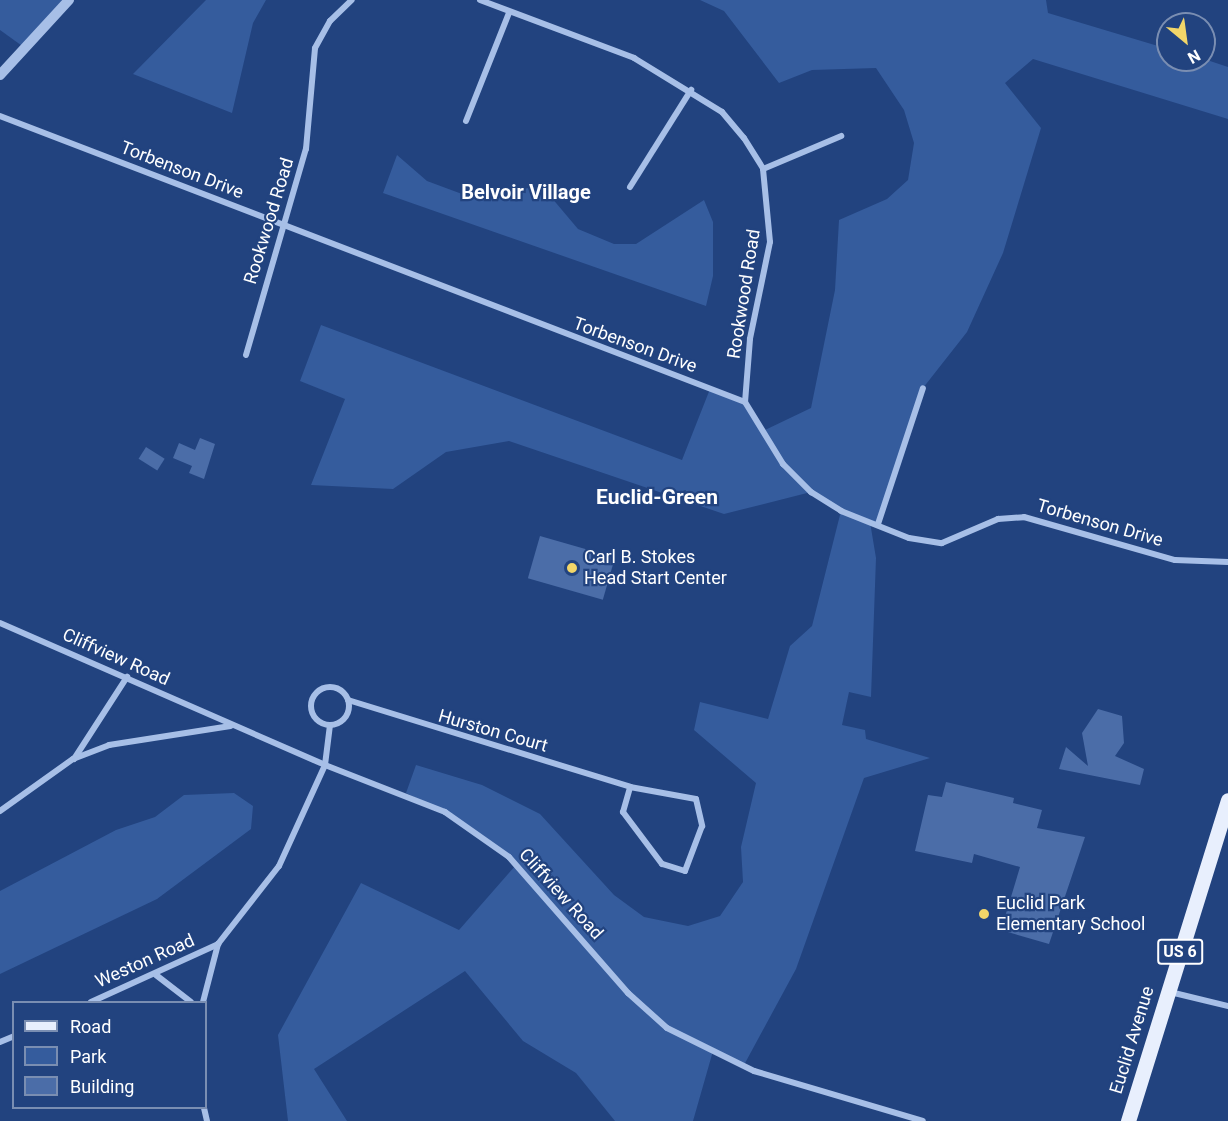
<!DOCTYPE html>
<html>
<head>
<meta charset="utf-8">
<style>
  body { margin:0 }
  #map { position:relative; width:1228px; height:1121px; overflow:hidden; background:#22437f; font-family:Roboto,sans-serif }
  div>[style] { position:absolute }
  .green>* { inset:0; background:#355c9d }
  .building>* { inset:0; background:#4b6da8; transform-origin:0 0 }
  .minor>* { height:6px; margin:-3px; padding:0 3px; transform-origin:3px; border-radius:3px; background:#a7bfe7 }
  .minor>.ring { margin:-3px; padding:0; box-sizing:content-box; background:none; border:6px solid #a7bfe7; border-radius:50% }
  .tertiary>* { height:10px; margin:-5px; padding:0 5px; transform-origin:5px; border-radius:5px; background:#a7bfe7 }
  .primary>* { height:15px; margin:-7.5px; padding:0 7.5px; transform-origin:7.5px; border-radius:7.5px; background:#e8effd }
  .dots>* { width:16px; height:16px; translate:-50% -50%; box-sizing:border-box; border:3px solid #22437f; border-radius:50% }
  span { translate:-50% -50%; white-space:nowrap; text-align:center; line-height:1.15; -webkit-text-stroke:4.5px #22437f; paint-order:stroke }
  .shield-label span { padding:2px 4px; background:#22437f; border:2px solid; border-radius:4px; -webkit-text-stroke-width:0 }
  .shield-label { font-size:16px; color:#fff; font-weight:700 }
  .street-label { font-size:18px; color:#fff }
  .poi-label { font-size:18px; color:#fff }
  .left { translate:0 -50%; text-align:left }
  .neighbourhood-label { font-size:20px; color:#fff; font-weight:700 }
  .quarter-label { font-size:21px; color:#fff; font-weight:700 }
  .legend { position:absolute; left:12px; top:1001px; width:195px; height:108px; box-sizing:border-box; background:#22437f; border:2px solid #7a8eb2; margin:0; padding:8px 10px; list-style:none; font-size:18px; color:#fff }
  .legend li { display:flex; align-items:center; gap:12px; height:30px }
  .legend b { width:30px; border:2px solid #7a8eb2 }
  .north { position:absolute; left:1156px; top:12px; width:60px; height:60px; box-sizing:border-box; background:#22437f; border:2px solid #7a8eb2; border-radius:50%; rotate:151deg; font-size:16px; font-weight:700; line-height:24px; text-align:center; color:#fff }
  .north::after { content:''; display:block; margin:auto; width:21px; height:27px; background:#f2d669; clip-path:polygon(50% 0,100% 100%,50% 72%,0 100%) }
</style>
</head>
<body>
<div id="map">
  <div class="green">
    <div style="clip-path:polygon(0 0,69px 0,25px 48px,0 30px)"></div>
    <div style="clip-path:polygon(206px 0,266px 0,253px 23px,232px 113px,133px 74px)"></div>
    <div style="clip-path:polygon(700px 0,1046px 0,1048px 13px,1168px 49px,1168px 60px,1204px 59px,1228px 67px,1228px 119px,1033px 59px,1005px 83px,1041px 128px,1003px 253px,967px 332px,923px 388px,878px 524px,870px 522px,876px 558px,871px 697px,849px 692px,842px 725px,865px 730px,866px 739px,930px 758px,864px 778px,796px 969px,744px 1065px,713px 1051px,693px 1121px,615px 1121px,576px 1073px,523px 1041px,465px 971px,314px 1069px,347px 1121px,288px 1121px,278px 1035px,361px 883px,459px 930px,516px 865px,445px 812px,406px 793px,416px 765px,482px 785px,540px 814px,614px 895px,644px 917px,688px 926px,720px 916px,743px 882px,741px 847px,756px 783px,694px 730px,700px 702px,768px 719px,790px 646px,812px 626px,841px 511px,811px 492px,724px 514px,509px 441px,446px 452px,393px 489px,311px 485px,345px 399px,300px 381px,321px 325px,682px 460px,710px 389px,745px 402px,765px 430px,811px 408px,835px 290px,839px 220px,887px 199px,908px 180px,914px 143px,904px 110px,876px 68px,812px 70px,779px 83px,724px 11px)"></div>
    <div style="clip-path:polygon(397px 155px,427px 181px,462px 194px,497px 197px,528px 188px,551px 197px,578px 229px,614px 244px,636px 244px,704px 200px,713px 222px,713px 276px,706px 306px,383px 193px)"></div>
    <div style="clip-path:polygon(234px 793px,253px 806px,251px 829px,157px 899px,0 974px,0 891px,116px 830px,155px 817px,184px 795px)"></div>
  </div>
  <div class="building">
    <div style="clip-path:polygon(200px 438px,215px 444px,204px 479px,189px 473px,192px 466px,173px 458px,179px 443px,195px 450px)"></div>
    <div style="left:146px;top:447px;width:22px;height:14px;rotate:32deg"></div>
    <div style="left:540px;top:536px;width:78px;height:44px;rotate:16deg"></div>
    <div style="clip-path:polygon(1098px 709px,1122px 716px,1124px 743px,1115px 756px,1144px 769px,1140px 785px,1059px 769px,1066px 747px,1088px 766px,1082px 733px)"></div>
    <div style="clip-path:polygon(946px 782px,1014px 798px,1013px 803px,1042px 810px,1037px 828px,1085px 837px,1049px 944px,1001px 930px,1020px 867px,974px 854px,972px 863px,915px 851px,928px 795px,942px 797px)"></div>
  </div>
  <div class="minor">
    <div style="left:480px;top:0;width:165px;rotate:20.6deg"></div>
    <div style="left:634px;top:58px;width:103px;rotate:31.5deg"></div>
    <div style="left:722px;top:112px;width:34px;rotate:50deg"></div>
    <div style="left:744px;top:138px;width:36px;rotate:58deg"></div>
    <div style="left:763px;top:169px;width:73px;rotate:84.5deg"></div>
    <div style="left:770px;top:242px;width:99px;rotate:101.7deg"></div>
    <div style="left:750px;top:339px;width:63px;rotate:94.5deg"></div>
    <div style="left:0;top:116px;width:798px;rotate:21deg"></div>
    <div style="left:745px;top:402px;width:73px;rotate:58.5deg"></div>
    <div style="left:783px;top:464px;width:40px;rotate:45deg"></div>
    <div style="left:811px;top:492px;width:36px;rotate:32deg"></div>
    <div style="left:841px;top:511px;width:73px;rotate:21.7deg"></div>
    <div style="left:909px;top:538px;width:33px;rotate:9deg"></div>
    <div style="left:942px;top:543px;width:61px;rotate:-23.2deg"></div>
    <div style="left:998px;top:519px;width:26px;rotate:-4deg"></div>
    <div style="left:1024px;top:517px;width:157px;rotate:15.9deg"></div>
    <div style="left:1175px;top:560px;width:53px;rotate:2.2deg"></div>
    <div style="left:466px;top:121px;width:116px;rotate:-68.3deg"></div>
    <div style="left:763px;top:169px;width:85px;rotate:-22.9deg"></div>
    <div style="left:630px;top:187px;width:115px;rotate:-57.8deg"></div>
    <div style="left:246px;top:355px;width:215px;rotate:-73.8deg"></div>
    <div style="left:306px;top:149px;width:101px;rotate:-84.9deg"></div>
    <div style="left:315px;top:48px;width:31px;rotate:-61deg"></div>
    <div style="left:330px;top:21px;width:30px;rotate:-44deg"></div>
    <div style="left:878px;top:524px;width:143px;rotate:-71.7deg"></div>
    <div style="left:0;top:623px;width:355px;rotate:23.6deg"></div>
    <div style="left:325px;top:765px;width:129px;rotate:21.4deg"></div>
    <div style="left:445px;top:812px;width:78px;rotate:35.1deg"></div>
    <div style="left:509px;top:857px;width:181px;rotate:48.8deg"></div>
    <div style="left:628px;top:993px;width:52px;rotate:41.9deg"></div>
    <div style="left:667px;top:1028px;width:97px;rotate:26.3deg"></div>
    <div style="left:754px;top:1071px;width:176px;rotate:16.5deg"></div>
    <div class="ring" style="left:311px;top:687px;width:32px;height:32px"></div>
    <div style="left:348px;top:700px;width:295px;rotate:17.1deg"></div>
    <div style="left:630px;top:787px;width:67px;rotate:10.3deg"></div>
    <div style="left:696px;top:799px;width:28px;rotate:77deg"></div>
    <div style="left:702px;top:826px;width:48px;rotate:110.7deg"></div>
    <div style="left:685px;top:871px;width:24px;rotate:-163deg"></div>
    <div style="left:662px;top:864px;width:65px;rotate:-126.9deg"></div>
    <div style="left:623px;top:812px;width:26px;rotate:-74deg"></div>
    <div style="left:74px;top:759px;width:98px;rotate:-57.1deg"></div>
    <div style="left:0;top:811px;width:90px;rotate:-35.5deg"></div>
    <div style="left:73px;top:759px;width:39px;rotate:-21deg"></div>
    <div style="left:109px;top:745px;width:123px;rotate:-8.9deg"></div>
    <div style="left:156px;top:975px;width:44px;rotate:37.6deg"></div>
    <div style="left:1170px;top:992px;width:60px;rotate:13.6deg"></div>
    <div style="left:91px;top:1002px;width:140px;rotate:-24.5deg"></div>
    <div style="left:218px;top:944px;width:99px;rotate:-52deg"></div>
    <div style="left:279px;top:866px;width:111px;rotate:-65.5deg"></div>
    <div style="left:325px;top:765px;width:40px;rotate:-82.9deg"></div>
    <div style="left:203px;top:1002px;width:60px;rotate:-75.5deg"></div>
    <div style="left:0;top:1042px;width:15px;rotate:-23deg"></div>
    <div style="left:204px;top:1108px;width:13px;rotate:77deg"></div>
  </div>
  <div class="tertiary">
    <div style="left:0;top:75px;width:102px;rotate:-47.4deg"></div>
  </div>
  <div class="primary">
    <div style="left:1128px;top:1121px;width:336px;rotate:-72.7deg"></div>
  </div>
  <div class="dots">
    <div style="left:572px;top:568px;background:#f2d669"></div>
    <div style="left:984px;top:914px;background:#f2d669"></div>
  </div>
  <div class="shield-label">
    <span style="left:1180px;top:952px">US 6</span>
  </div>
  <div class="street-label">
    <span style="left:182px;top:170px;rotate:21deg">Torbenson Drive</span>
    <span style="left:269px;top:221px;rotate:-73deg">Rookwood Road</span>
    <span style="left:744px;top:294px;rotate:-81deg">Rookwood Road</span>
    <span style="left:635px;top:345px;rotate:20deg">Torbenson Drive</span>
    <span style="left:1100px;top:523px;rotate:16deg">Torbenson Drive</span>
    <span style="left:116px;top:657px;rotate:24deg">Cliffview Road</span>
    <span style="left:493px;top:731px;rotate:16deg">Hurston Court</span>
    <span style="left:561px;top:894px;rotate:48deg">Cliffview Road</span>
    <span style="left:145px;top:961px;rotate:-24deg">Weston Road</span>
    <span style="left:1132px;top:1040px;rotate:-73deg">Euclid Avenue</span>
  </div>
  <div class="poi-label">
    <span class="left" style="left:584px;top:568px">Carl B. Stokes<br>Head Start Center</span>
    <span class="left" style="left:996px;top:914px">Euclid Park<br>Elementary School</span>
  </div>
  <div class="neighbourhood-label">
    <span style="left:526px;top:192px">Belvoir Village</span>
  </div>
  <div class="quarter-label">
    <span style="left:657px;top:497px">Euclid-Green</span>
  </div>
  <ul class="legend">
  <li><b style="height:8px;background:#e8effd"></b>Road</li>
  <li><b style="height:16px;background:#355c9d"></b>Park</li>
  <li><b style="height:16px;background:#4b6da8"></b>Building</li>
  </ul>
  <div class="north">N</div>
</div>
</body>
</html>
